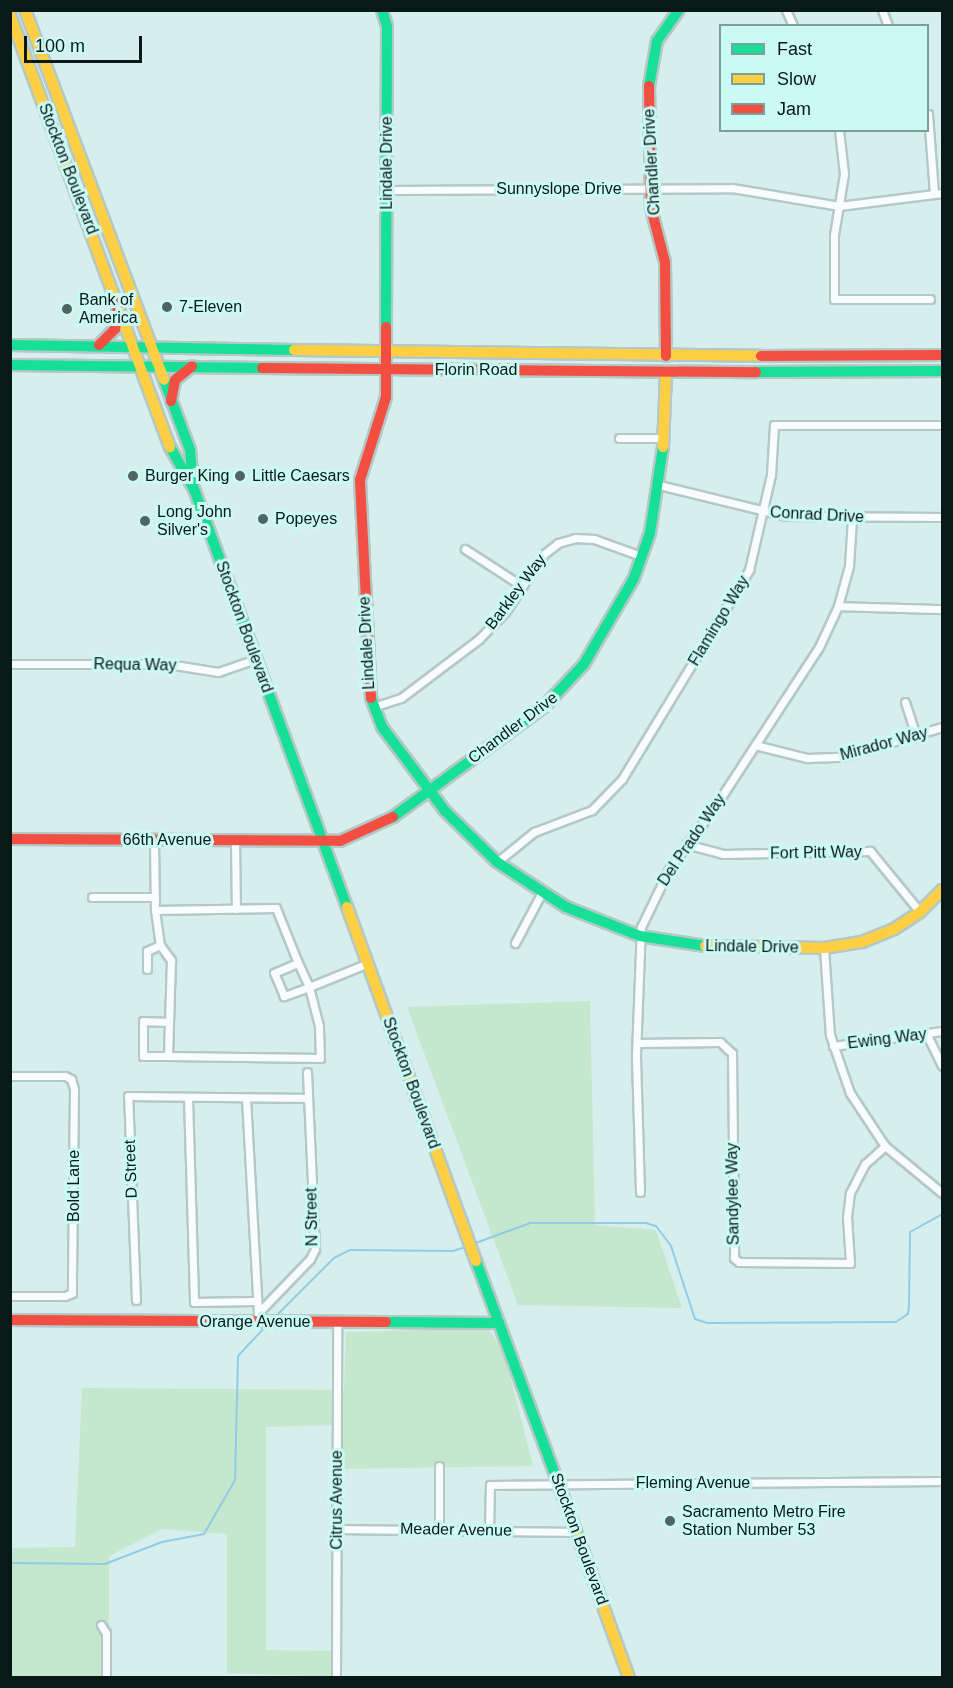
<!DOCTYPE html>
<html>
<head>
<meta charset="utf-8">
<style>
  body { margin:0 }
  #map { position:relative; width:953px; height:1688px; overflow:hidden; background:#d6eeec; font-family:Helvetica,sans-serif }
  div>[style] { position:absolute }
  .green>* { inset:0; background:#c4e7ce }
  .stream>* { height:2px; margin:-1px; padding:0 1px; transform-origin:1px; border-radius:1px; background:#91cce6 }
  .roads { filter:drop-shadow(2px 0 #b4c8c6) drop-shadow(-2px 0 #b4c8c6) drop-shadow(0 2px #b4c8c6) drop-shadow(0 -2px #b4c8c6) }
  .street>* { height:7px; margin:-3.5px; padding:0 3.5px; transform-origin:3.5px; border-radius:3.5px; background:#f9fcfc }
  .fast>* { height:10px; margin:-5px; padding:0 5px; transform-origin:5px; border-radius:5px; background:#16e098 }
  .slow>* { height:10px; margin:-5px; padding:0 5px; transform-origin:5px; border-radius:5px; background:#ffcf43 }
  .jam>* { height:10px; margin:-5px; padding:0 5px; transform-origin:5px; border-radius:5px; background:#f24e42 }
  .dots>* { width:16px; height:16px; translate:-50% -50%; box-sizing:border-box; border:3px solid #cbf9f4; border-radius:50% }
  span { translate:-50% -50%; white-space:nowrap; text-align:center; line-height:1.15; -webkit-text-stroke:6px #cbf9f4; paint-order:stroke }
  .street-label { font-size:16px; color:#081918 }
  .poi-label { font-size:16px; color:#081918 }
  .left { translate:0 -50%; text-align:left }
  .frame { position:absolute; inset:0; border:12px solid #081918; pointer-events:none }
  .legend { position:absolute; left:719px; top:24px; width:210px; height:108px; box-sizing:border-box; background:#cbf9f4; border:2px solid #7d9f9c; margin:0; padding:8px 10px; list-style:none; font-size:18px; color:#081918 }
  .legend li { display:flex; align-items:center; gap:12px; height:30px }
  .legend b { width:30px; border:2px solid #7d9f9c }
  .scale { position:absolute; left:24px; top:36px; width:118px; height:27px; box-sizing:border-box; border:3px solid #081918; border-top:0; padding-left:8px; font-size:18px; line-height:21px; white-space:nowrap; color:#081918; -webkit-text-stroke:4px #cbf9f4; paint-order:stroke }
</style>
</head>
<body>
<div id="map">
  <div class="green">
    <div style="clip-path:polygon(590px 1001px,595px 1225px,656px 1230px,682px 1308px,518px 1305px,407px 1007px)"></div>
    <div style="clip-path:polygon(488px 1328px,504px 1352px,533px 1466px,339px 1469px,338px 1425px,266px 1427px,266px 1650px,334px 1651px,333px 1677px,227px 1673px,227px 1534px,162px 1529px,109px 1556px,109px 1677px,11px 1677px,10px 1548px,75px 1547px,82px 1388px,344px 1390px,346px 1332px)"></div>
  </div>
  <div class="stream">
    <div style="left:473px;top:1244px;width:61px;rotate:-20.2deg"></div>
    <div style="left:530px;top:1223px;width:116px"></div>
    <div style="left:646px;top:1223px;width:10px;rotate:17deg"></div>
    <div style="left:656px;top:1226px;width:25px;rotate:53deg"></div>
    <div style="left:671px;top:1246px;width:77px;rotate:71.8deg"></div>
    <div style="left:695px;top:1319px;width:13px;rotate:18deg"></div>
    <div style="left:707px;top:1323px;width:189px;rotate:-0.3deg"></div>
    <div style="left:896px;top:1322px;width:14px;rotate:-34deg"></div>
    <div style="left:908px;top:1314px;width:8px;rotate:-83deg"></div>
    <div style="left:909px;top:1306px;width:74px;rotate:-89.2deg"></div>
    <div style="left:910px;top:1232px;width:37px;rotate:-29deg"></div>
    <div style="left:273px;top:1319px;width:86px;rotate:-45deg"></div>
    <div style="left:334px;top:1258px;width:18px;rotate:-27deg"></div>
    <div style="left:350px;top:1250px;width:103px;rotate:0.6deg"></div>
    <div style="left:453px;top:1251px;width:16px;rotate:-18deg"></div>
    <div style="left:10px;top:1563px;width:95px;rotate:0.6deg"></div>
    <div style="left:105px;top:1564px;width:61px;rotate:-21.1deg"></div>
    <div style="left:162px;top:1542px;width:43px;rotate:-10.8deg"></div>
    <div style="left:204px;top:1534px;width:62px;rotate:-60.1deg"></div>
    <div style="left:235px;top:1480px;width:124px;rotate:-88.6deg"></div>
    <div style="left:238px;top:1356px;width:42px;rotate:-46.9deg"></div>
  </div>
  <div class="roads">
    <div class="street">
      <div style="left:786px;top:10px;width:17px;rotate:66deg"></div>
      <div style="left:882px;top:10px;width:17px;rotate:69deg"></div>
      <div style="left:928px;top:114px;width:79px;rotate:85.7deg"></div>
      <div style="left:839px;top:130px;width:44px;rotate:83.5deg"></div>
      <div style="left:844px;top:174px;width:62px;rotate:99.3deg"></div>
      <div style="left:834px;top:235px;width:64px;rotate:90deg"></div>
      <div style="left:834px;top:299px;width:96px"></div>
      <div style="left:387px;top:190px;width:345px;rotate:-0.3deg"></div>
      <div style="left:732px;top:188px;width:109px;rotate:9.5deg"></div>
      <div style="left:839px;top:206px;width:104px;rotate:-7.2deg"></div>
      <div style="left:619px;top:438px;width:45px"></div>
      <div style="left:659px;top:485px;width:131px;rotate:13.7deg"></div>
      <div style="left:786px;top:516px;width:156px;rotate:0.4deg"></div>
      <div style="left:465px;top:549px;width:68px;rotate:33deg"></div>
      <div style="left:838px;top:606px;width:104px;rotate:1.7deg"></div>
      <div style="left:10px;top:664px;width:158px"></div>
      <div style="left:168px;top:664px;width:51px;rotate:9.1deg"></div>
      <div style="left:218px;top:672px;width:40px;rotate:-18.9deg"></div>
      <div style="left:905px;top:702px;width:36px;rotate:72deg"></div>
      <div style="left:373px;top:707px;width:29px;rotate:-18deg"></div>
      <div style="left:401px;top:698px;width:98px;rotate:-37.1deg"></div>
      <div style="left:479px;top:639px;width:37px;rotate:-46deg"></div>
      <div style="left:505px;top:612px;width:70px;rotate:-56.1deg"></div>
      <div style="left:544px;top:554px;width:18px;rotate:-38deg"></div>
      <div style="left:558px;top:543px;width:18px;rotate:-16deg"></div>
      <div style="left:575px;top:538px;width:19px;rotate:3deg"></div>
      <div style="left:594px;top:539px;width:50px;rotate:19.9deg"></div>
      <div style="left:755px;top:745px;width:54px;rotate:14deg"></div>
      <div style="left:807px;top:758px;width:35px;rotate:-2deg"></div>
      <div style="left:842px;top:757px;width:104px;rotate:-16.7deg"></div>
      <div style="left:154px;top:840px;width:70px;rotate:89.2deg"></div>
      <div style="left:155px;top:910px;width:121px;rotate:-0.9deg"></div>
      <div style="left:276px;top:908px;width:59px;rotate:68.2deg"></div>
      <div style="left:235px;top:841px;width:68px;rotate:89.2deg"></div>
      <div style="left:686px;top:844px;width:38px;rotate:15deg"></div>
      <div style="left:723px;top:854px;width:147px;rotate:-1.2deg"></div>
      <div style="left:870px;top:851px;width:79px;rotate:50.7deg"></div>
      <div style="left:497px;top:862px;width:48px;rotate:-39deg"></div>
      <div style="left:534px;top:832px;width:62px;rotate:-20.8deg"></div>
      <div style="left:592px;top:810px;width:43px;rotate:-45.9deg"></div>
      <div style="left:622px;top:779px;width:245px;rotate:-58.7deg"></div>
      <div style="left:749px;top:570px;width:98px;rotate:-77deg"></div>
      <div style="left:771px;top:475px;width:50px;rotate:-86.6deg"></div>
      <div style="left:774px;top:425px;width:168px"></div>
      <div style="left:92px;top:897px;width:63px"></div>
      <div style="left:155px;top:910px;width:35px;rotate:82deg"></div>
      <div style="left:515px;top:943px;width:55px;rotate:-62deg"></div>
      <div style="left:824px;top:948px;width:87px;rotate:86.1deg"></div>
      <div style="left:830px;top:1035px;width:61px;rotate:71deg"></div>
      <div style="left:850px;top:1093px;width:64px;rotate:56.6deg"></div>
      <div style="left:885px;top:1146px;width:74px;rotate:39.5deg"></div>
      <div style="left:298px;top:963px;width:26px;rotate:65deg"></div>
      <div style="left:309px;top:987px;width:27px;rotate:160deg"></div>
      <div style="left:284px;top:996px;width:25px;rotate:-113deg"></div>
      <div style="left:274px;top:973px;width:26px;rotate:-23deg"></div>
      <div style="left:147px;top:969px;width:18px;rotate:-90deg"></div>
      <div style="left:147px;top:951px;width:14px;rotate:-25deg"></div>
      <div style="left:160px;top:945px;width:19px;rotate:54deg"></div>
      <div style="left:171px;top:960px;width:96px;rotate:91.8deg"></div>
      <div style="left:168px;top:1056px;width:152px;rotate:0.8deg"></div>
      <div style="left:320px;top:1058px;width:32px;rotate:-92deg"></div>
      <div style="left:319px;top:1026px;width:40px;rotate:-104.4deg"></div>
      <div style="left:309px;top:987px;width:64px;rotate:-22.1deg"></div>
      <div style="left:927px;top:1035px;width:34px;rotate:64deg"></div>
      <div style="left:637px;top:1043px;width:83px;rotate:-0.7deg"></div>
      <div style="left:720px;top:1042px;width:16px;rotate:43deg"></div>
      <div style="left:732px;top:1053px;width:205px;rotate:89.4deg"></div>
      <div style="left:734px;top:1258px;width:6px;rotate:39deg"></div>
      <div style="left:739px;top:1262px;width:111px;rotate:0.5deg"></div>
      <div style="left:850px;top:1263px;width:46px;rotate:-93.7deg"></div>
      <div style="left:847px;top:1217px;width:24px;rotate:-83deg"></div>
      <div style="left:850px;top:1193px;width:33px;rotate:-63deg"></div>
      <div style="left:865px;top:1164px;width:27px;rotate:-42deg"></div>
      <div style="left:833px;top:1046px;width:110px;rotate:-7.8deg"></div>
      <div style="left:168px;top:1056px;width:25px;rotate:180deg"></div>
      <div style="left:143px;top:1056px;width:35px;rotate:-90deg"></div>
      <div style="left:143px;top:1021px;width:26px;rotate:2deg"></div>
      <div style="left:10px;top:1076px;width:55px"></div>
      <div style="left:65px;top:1076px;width:7px;rotate:27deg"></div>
      <div style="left:71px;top:1079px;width:10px;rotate:73deg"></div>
      <div style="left:74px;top:1089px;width:204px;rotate:90.6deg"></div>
      <div style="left:72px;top:1293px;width:8px;rotate:157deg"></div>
      <div style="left:65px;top:1296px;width:55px;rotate:180deg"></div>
      <div style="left:188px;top:1097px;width:205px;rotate:88.3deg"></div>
      <div style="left:194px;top:1302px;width:61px;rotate:-0.9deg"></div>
      <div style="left:246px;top:1098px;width:218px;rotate:86.8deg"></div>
      <div style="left:640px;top:1192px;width:137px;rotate:-91.7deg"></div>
      <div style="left:636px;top:1055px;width:128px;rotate:-87.8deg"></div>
      <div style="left:641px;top:927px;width:64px;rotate:-64.2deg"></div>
      <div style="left:669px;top:869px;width:79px;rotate:-53.7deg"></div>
      <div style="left:716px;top:805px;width:189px;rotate:-56.9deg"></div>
      <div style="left:819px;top:647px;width:45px;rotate:-65.1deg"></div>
      <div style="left:838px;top:606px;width:41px;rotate:-74.6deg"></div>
      <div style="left:849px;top:566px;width:48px;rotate:-86.4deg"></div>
      <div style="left:136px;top:1300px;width:204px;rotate:-92.2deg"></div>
      <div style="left:128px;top:1096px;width:180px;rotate:0.6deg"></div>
      <div style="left:258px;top:1313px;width:75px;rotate:-46.1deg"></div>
      <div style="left:310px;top:1259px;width:11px;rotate:-63deg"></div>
      <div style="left:315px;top:1249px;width:177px;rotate:-92.6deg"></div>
      <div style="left:337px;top:1529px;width:239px;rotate:0.7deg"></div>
      <div style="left:439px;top:1530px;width:64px;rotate:-90deg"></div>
      <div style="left:489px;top:1531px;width:46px;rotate:-88.8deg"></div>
      <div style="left:490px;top:1485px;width:452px;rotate:-0.5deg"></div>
      <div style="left:101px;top:1625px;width:9px;rotate:58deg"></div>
      <div style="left:106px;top:1633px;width:45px;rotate:90deg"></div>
      <div style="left:336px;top:1678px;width:356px;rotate:-89.8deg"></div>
    </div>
    <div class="fast">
      <div style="left:382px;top:10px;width:17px;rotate:73deg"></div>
      <div style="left:387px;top:26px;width:301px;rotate:90.2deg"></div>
      <div style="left:649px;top:86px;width:46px;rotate:-79.9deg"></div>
      <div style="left:657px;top:41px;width:38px;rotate:-55deg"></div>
      <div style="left:10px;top:345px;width:284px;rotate:1deg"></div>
      <div style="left:10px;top:365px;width:252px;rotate:0.7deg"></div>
      <div style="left:756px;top:372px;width:186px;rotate:-0.3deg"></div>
      <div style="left:164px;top:380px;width:75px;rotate:69.6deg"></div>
      <div style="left:190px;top:450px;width:35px;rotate:85deg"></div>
      <div style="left:170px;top:447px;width:48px;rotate:60.3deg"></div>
      <div style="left:194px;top:489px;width:445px;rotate:69.9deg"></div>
      <div style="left:371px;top:698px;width:31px;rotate:69deg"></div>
      <div style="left:382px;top:727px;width:105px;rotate:53.1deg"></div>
      <div style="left:445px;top:811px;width:73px;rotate:44.4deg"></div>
      <div style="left:497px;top:862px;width:82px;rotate:33.1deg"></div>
      <div style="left:566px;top:907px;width:79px;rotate:21.4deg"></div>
      <div style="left:640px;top:936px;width:66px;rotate:8.7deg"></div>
      <div style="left:393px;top:817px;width:187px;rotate:-36.1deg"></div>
      <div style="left:544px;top:707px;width:59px;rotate:-47.1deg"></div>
      <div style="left:584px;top:664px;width:99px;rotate:-59.8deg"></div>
      <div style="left:634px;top:578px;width:48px;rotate:-70.4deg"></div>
      <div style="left:650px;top:533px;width:87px;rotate:-81.4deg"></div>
      <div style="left:476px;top:1261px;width:294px;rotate:69.7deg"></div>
      <div style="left:386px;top:1322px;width:113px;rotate:0.5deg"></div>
    </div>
    <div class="slow">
      <div style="left:25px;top:10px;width:395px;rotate:69.4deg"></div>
      <div style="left:10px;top:15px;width:461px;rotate:69.7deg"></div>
      <div style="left:294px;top:350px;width:467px;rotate:0.7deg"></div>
      <div style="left:663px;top:447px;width:75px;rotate:-87.7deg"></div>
      <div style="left:347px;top:907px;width:377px;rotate:70deg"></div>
      <div style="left:705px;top:946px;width:119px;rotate:1deg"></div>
      <div style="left:824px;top:948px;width:38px;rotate:-9deg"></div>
      <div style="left:862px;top:942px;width:35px;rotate:-22deg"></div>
      <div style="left:894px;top:929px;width:31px;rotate:-33deg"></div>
      <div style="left:920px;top:912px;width:31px;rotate:-45deg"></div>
      <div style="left:578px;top:1537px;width:150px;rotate:70.1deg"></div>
    </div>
    <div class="jam">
      <div style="left:649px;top:86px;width:122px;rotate:89.1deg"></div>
      <div style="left:651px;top:208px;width:56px;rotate:75.5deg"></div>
      <div style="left:665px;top:262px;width:94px;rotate:89.4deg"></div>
      <div style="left:99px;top:345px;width:23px;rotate:-45deg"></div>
      <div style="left:115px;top:329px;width:27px;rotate:-82deg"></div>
      <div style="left:761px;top:356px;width:181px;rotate:-0.3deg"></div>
      <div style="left:262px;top:368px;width:494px;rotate:0.5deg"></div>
      <div style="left:171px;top:401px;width:21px;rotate:-79deg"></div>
      <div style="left:175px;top:380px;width:22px;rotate:-39deg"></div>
      <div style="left:371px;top:698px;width:218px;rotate:-92.9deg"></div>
      <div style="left:360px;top:480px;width:87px;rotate:-72.6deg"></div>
      <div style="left:386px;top:397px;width:70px;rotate:-90deg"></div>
      <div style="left:10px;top:839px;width:330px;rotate:0.3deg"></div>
      <div style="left:340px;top:841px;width:58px;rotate:-24.4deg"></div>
      <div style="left:10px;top:1320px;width:376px;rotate:0.3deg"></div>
    </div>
  </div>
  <div class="dots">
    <div style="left:167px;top:307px;background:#506462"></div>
    <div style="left:67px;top:309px;background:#506462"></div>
    <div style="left:133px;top:476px;background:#506462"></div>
    <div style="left:240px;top:476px;background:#506462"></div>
    <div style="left:263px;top:519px;background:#506462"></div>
    <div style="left:145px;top:521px;background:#506462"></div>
    <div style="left:670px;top:1521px;background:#506462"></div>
  </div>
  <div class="street-label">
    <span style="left:652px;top:162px;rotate:-93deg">Chandler Drive</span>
    <span style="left:387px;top:163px;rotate:-90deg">Lindale Drive</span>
    <span style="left:68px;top:169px;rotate:69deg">Stockton Boulevard</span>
    <span style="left:559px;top:189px">Sunnyslope Drive</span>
    <span style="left:476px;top:370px">Florin Road</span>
    <span style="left:817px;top:515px;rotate:3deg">Conrad Drive</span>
    <span style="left:516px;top:592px;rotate:-53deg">Barkley Way</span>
    <span style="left:719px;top:621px;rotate:-59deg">Flamingo Way</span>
    <span style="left:244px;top:627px;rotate:70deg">Stockton Boulevard</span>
    <span style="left:367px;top:643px;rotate:-93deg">Lindale Drive</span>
    <span style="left:135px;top:665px;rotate:1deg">Requa Way</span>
    <span style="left:513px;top:728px;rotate:-37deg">Chandler Drive</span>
    <span style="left:884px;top:744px;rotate:-15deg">Mirador Way</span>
    <span style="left:167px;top:840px">66th Avenue</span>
    <span style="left:692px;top:840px;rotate:-56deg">Del Prado Way</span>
    <span style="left:816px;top:853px;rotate:-1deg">Fort Pitt Way</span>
    <span style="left:752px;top:947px;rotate:1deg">Lindale Drive</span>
    <span style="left:887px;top:1039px;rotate:-7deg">Ewing Way</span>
    <span style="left:411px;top:1083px;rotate:70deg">Stockton Boulevard</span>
    <span style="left:131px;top:1169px;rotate:-92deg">D Street</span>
    <span style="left:74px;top:1186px;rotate:-90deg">Bold Lane</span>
    <span style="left:733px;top:1194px;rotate:-91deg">Sandylee Way</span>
    <span style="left:312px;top:1217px;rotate:-91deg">N Street</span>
    <span style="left:255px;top:1322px">Orange Avenue</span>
    <span style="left:693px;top:1483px">Fleming Avenue</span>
    <span style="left:337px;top:1500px;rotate:-90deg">Citrus Avenue</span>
    <span style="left:456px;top:1530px;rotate:1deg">Meader Avenue</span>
    <span style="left:579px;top:1539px;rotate:70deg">Stockton Boulevard</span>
  </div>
  <div class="poi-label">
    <span class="left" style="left:79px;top:309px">Bank of<br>America</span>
    <span class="left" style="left:179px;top:307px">7-Eleven</span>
    <span class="left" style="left:145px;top:476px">Burger King</span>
    <span class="left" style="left:252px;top:476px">Little Caesars</span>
    <span class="left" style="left:157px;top:521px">Long John<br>Silver's</span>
    <span class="left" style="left:275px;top:519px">Popeyes</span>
    <span class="left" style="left:682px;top:1521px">Sacramento Metro Fire<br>Station Number 53</span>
  </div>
  <div class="frame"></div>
  <ul class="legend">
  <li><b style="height:8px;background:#16e098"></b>Fast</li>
  <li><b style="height:8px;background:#ffcf43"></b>Slow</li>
  <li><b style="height:8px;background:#f24e42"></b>Jam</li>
  </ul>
  <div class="scale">100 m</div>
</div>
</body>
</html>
